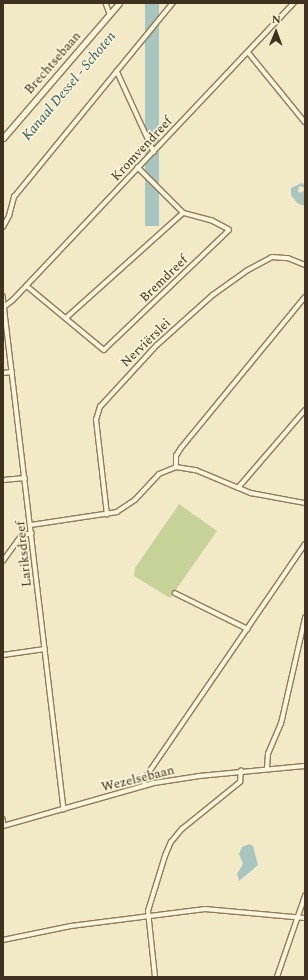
<!DOCTYPE html>
<html>
<head>
<meta charset="utf-8">
<style>
  body { margin:0 }
  #map { position:relative; width:308px; height:980px; overflow:hidden; background:#f2e9c6; font-family:Spectral,serif }
  div>[style] { position:absolute }
  .green>* { inset:0; background:#c6d298 }
  .water>* { inset:0; background:#a8c5bf; transform-origin:0 0 }
  .roads { filter:drop-shadow(1px 0 #8f7b5a) drop-shadow(-1px 0 #8f7b5a) drop-shadow(0 1px #8f7b5a) drop-shadow(0 -1px #8f7b5a) }
  .minor>* { height:3.5px; margin:-1.75px; padding:0 1.75px; transform-origin:1.75px; border-radius:1.75px; background:#fbf5db }
  .tertiary>* { height:4px; margin:-2px; padding:0 2px; transform-origin:2px; border-radius:2px; background:#fbf5db }
  .secondary>* { height:5px; margin:-2.5px; padding:0 2.5px; transform-origin:2.5px; border-radius:2.5px; background:#fbf5db }
  span { translate:-50% -50%; white-space:nowrap; text-align:center; line-height:1.15; -webkit-text-stroke:3.5px #f9f2d6; paint-order:stroke }
  .street-label { font-size:13px; color:#3e311f }
  .water-label { font-size:14px; color:#2d5e5f; font-style:italic }
  .frame { position:absolute; inset:0; border:4px solid #3e311f; pointer-events:none }
  .north { position:absolute; left:256px; top:12px; width:40px; height:40px; -webkit-text-stroke:3px #f9f2d6; paint-order:stroke; rotate:1deg; font-size:11px; font-weight:700; line-height:16px; text-align:center; color:#3e311f }
  .north::after { content:''; display:block; margin:auto; width:14px; height:18px; background:#3e311f; clip-path:polygon(50% 0,100% 100%,50% 72%,0 100%) }
</style>
</head>
<body>
<div id="map">
  <div class="green">
    <div style="clip-path:polygon(179px 504px,217px 531px,170px 598px,134px 576px,135px 568px)"></div>
  </div>
  <div class="water">
    <div style="left:145px;top:3px;width:14px;height:223px"></div>
    <div style="clip-path:polygon(302px 183px,305px 185px,305px 188px,299px 186px,298px 191px,300px 193px,305px 190px,305px 206px,297px 203px,291px 195px,291px 188px)"></div>
    <div style="clip-path:polygon(249px 844px,253px 846px,258px 865px,239px 881px,237px 874px,243px 864px,239px 854px,242px 847px)"></div>
  </div>
  <div class="roads">
    <div class="minor">
      <div style="left:106px;top:3px;width:12px;rotate:70deg"></div>
      <div style="left:248px;top:52px;width:90px;rotate:50.8deg"></div>
      <div style="left:117px;top:71px;width:89px;rotate:65.4deg"></div>
      <div style="left:3px;top:227px;width:13px;rotate:-61deg"></div>
      <div style="left:9px;top:216px;width:20px;rotate:-75deg"></div>
      <div style="left:14px;top:197px;width:251px;rotate:-50.7deg"></div>
      <div style="left:27px;top:286px;width:100px;rotate:39.7deg"></div>
      <div style="left:104px;top:350px;width:173px;rotate:-43.8deg"></div>
      <div style="left:229px;top:230px;width:19px;rotate:-152deg"></div>
      <div style="left:212px;top:221px;width:30px;rotate:-165deg"></div>
      <div style="left:183px;top:213px;width:64px;rotate:-135deg"></div>
      <div style="left:3px;top:296px;width:517px;rotate:83.22deg"></div>
      <div style="left:4px;top:307px;width:11px;rotate:-38deg"></div>
      <div style="left:13px;top:300px;width:409px;rotate:-46.6deg"></div>
      <div style="left:66px;top:318px;width:157px;rotate:-41.9deg"></div>
      <div style="left:3px;top:373px;width:9px;rotate:-6deg"></div>
      <div style="left:176px;top:467px;width:11px;rotate:-90deg"></div>
      <div style="left:176px;top:456px;width:9px;rotate:-58deg"></div>
      <div style="left:181px;top:448px;width:195px;rotate:-50.6deg"></div>
      <div style="left:3px;top:480px;width:22px;rotate:-5deg"></div>
      <div style="left:238px;top:488px;width:103px;rotate:-49.3deg"></div>
      <div style="left:107px;top:515px;width:96px;rotate:-96.6deg"></div>
      <div style="left:96px;top:420px;width:14px;rotate:-73deg"></div>
      <div style="left:100px;top:407px;width:84px;rotate:-47.4deg"></div>
      <div style="left:157px;top:345px;width:75px;rotate:-41.8deg"></div>
      <div style="left:213px;top:295px;width:43px;rotate:-35.5deg"></div>
      <div style="left:248px;top:270px;width:27px;rotate:-28deg"></div>
      <div style="left:272px;top:257px;width:16px;rotate:4deg"></div>
      <div style="left:288px;top:258px;width:18px;rotate:22deg"></div>
      <div style="left:31px;top:525px;width:87px;rotate:-8.6deg"></div>
      <div style="left:117px;top:512px;width:22px;rotate:-34deg"></div>
      <div style="left:135px;top:500px;width:35px;rotate:-47deg"></div>
      <div style="left:159px;top:474px;width:18px;rotate:-22deg"></div>
      <div style="left:176px;top:467px;width:20px;rotate:9deg"></div>
      <div style="left:196px;top:470px;width:60px;rotate:22.7deg"></div>
      <div style="left:251px;top:493px;width:55px;rotate:10.5deg"></div>
      <div style="left:3px;top:561px;width:31px;rotate:-54deg"></div>
      <div style="left:21px;top:536px;width:11px;rotate:-15deg"></div>
      <div style="left:175px;top:593px;width:81px;rotate:26.3deg"></div>
      <div style="left:3px;top:655px;width:42px;rotate:-8.1deg"></div>
      <div style="left:267px;top:768px;width:14px;rotate:-86deg"></div>
      <div style="left:268px;top:754px;width:33px;rotate:-67deg"></div>
      <div style="left:281px;top:724px;width:109px;rotate:-77.2deg"></div>
      <div style="left:144px;top:786px;width:8px;rotate:-83deg"></div>
      <div style="left:145px;top:778px;width:283px;rotate:-55.6deg"></div>
      <div style="left:3px;top:819px;width:6px;rotate:81deg"></div>
      <div style="left:3px;top:940px;width:69px;rotate:-11.6deg"></div>
      <div style="left:71px;top:926px;width:135px;rotate:-7.2deg"></div>
      <div style="left:205px;top:909px;width:100px;rotate:5.1deg"></div>
      <div style="left:155px;top:977px;width:66px;rotate:-96.1deg"></div>
      <div style="left:148px;top:911px;width:58px;rotate:-72.8deg"></div>
      <div style="left:165px;top:856px;width:15px;rotate:-67deg"></div>
      <div style="left:171px;top:842px;width:17px;rotate:-50deg"></div>
      <div style="left:182px;top:829px;width:75px;rotate:-39deg"></div>
      <div style="left:240px;top:782px;width:11px;rotate:-85deg"></div>
      <div style="left:277px;top:977px;width:86px;rotate:-70.9deg"></div>
    </div>
    <div class="tertiary">
      <div style="left:3px;top:826px;width:157px;rotate:-15.9deg"></div>
      <div style="left:154px;top:783px;width:46px;rotate:-8.8deg"></div>
      <div style="left:199px;top:776px;width:106px;rotate:-5.4deg"></div>
    </div>
    <div class="secondary">
      <div style="left:3px;top:138px;width:178px;rotate:-49.3deg"></div>
    </div>
  </div>
  <div class="street-label">
    <span style="left:53px;top:63px;rotate:-49deg">Brechtsebaan</span>
    <span style="left:142px;top:149px;rotate:-47deg">Kromvendreef</span>
    <span style="left:164px;top:279px;rotate:-44deg">Bremdreef</span>
    <span style="left:146px;top:343px;rotate:-44deg">Nerviërslei</span>
    <span style="left:24px;top:554px;rotate:-96deg">Lariksdreef</span>
    <span style="left:138px;top:779px;rotate:-14deg">Wezelsebaan</span>
  </div>
  <div class="water-label">
    <span style="left:69px;top:86px;rotate:-50deg">Kanaal Dessel - Schoten</span>
  </div>
  <div class="frame"></div>
  <div class="north">N</div>
</div>
</body>
</html>
